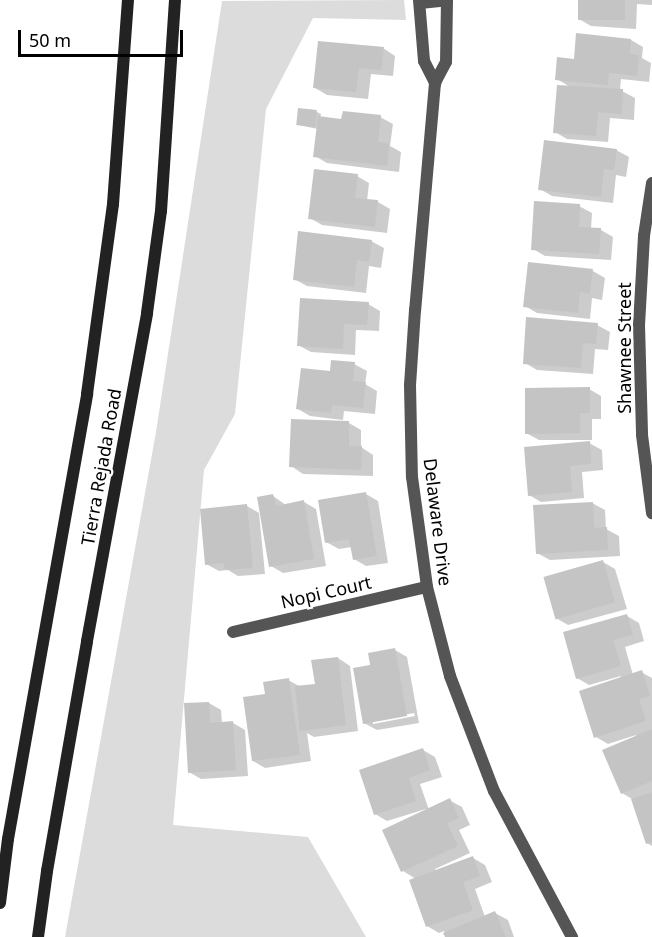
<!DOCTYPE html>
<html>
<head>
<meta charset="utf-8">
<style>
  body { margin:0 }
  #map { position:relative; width:652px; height:937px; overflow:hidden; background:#fff; font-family:"Noto Sans",sans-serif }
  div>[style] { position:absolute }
  .green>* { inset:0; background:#dcdcdc }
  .shadow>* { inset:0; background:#0003 }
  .building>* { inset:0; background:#c4c4c4; transform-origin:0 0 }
  .lane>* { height:12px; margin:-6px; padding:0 6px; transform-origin:6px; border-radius:6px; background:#555 }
  .street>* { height:12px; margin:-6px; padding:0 6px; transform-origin:6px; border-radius:6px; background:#555 }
  .secondary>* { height:12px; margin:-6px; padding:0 6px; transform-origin:6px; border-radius:6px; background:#222 }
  span { translate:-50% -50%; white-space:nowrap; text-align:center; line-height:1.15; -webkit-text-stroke:4.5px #fff; paint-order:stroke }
  .street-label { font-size:18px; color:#000 }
  .scale { position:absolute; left:18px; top:30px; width:165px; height:27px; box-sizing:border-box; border:3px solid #000; border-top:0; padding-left:8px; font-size:18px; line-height:21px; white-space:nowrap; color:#000; -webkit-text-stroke:4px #fff; paint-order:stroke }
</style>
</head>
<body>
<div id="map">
  <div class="green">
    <div style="clip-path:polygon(404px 0,406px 20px,313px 18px,266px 109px,235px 414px,204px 470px,173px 825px,308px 837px,366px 937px,65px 937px,156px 432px,222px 1px)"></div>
  </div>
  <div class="shadow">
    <div style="clip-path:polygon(580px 0,652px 0,652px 5px,637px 4px,636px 29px,591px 26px,579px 19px)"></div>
    <div style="clip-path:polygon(631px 40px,643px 47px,642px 58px,651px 63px,649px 82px,621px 79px,620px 90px,635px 98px,634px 120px,610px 118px,608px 142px,567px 139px,555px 132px,570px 87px,557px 79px,575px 61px)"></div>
    <div style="clip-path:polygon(383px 48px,395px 56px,393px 76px,371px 74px,368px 99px,327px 95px,315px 88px)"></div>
    <div style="clip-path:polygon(299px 110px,317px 112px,321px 114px,320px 118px,343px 121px,380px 117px,393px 124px,390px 146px,401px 152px,399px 172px,327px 163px,315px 156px,318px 129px,298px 125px)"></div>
    <div style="clip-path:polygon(616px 150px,629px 157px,626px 177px,616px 175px,613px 203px,552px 196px,540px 189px)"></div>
    <div style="clip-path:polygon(357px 176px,369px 183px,367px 201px,378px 202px,390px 209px,387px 233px,322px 225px,310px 218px)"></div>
    <div style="clip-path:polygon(579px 206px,592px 213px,591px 229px,601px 230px,613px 237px,611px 260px,545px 256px,533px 249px)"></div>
    <div style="clip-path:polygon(371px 241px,384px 248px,381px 268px,369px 266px,366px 293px,307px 286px,294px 279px)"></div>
    <div style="clip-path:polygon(593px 271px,605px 278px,602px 300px,592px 298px,590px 319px,537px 313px,525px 306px)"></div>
    <div style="clip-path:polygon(368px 304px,380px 311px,379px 331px,356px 330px,355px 355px,311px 352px,298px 345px)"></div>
    <div style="clip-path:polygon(597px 325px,610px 332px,608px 350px,595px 349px,593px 374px,537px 370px,525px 363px)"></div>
    <div style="clip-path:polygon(354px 364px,367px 371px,365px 384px,377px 391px,375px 414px,344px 411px,343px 420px,310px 416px,298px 409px,331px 373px)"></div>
    <div style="clip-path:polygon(589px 389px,601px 396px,601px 419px,592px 419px,592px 440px,539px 440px,526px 433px)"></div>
    <div style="clip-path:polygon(349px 423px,361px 430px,361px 447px,373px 455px,373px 476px,303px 474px,291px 466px)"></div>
    <div style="clip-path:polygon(589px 443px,602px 450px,603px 470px,582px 472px,584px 498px,541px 502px,529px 495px)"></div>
    <div style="clip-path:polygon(366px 494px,378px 501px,388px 563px,366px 566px,354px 559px,352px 547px,339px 549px,326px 542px)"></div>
    <div style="clip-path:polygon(273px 496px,286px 505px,304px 502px,316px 509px,326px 566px,283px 573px,271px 566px)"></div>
    <div style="clip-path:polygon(592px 503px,605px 510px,606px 529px,619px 536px,620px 556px,550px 560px,537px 553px)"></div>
    <div style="clip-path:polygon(247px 506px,259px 513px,265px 574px,238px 576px,228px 570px,219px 571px,206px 564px)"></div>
    <div style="clip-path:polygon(603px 562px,615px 569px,627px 609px,568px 625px,556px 618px)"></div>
    <div style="clip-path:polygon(627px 616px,639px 623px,644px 641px,625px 647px,633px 675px,641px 672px,652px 678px,652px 846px,647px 843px,632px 799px,622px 793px,636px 735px,608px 744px,596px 737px,621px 676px,589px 685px,577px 678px)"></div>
    <div style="clip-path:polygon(evenodd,395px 650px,407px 657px,419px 723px,377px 730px,364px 723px,372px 666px,395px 650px,414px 713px,415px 716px,373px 724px,373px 721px,414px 713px)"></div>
    <div style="clip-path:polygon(338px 658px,350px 666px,358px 731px,314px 737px,307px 733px,311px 761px,265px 768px,253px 761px,267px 695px,288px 680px,301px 687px,316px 685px)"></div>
    <div style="clip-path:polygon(209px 703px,221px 710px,222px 723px,233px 723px,245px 730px,248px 776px,201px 779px,189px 772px)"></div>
    <div style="clip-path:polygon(423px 750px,435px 757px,442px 777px,420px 784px,429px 810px,449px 800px,462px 807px,470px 825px,459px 830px,470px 853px,435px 869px,436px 872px,473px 858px,485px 865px,492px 882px,475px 889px,485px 917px,495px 913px,508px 920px,514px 937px,446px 937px,444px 931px,439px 933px,427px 926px,416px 879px,403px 871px,426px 809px,387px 821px,375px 814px)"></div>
  </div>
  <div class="building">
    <div style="left:578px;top:0;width:47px;height:20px"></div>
    <div style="clip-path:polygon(576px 33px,631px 39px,630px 54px,639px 55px,637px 76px,609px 73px,608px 85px,555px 80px,557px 57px,574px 59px)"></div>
    <div style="clip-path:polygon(318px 41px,384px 47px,381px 70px,359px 68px,356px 92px,313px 88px)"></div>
    <div style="clip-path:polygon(557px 85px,623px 89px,622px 114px,598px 112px,596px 136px,553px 133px)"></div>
    <div style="left:298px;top:108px;width:19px;height:17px;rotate:6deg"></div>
    <div style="clip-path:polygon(343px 111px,381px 115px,378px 142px,389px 144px,387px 166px,313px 157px,318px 116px,341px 119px)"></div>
    <div style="clip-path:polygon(544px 140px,617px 149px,614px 170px,604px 169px,601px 197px,538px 190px)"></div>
    <div style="clip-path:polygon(314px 169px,358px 174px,355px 198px,378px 200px,375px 227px,308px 219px)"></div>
    <div style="clip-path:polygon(534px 201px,580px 204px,579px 227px,601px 228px,599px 254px,531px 250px)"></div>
    <div style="clip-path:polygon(298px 231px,372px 240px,369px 262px,357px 260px,354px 287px,293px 280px)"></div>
    <div style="clip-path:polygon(528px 262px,593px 269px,590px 294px,580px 292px,578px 313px,523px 307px)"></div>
    <div style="clip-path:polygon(300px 298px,369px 302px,367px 325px,344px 324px,343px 349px,297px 346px)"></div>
    <div style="clip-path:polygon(526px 317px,598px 323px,596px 344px,583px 343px,581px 368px,523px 364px)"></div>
    <div style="clip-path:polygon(331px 360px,355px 362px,353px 381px,366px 382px,363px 408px,332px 405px,331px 413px,296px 409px,301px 368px,330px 371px)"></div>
    <div style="clip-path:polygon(590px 387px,590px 413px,580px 413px,580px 433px,525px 434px,525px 388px)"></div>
    <div style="clip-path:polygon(291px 419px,349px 421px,349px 446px,362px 446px,361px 470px,289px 467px)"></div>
    <div style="clip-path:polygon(590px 441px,591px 464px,570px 466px,572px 492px,528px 496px,524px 447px)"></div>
    <div style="clip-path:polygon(366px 492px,377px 556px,353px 560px,349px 539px,325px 543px,318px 500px)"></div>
    <div style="clip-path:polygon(273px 494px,276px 506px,304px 500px,314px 559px,269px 567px,257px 497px)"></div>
    <div style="clip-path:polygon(593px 502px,594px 528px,607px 527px,608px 550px,536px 554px,533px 505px)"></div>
    <div style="clip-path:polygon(247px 504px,253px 568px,225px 570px,224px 563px,205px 565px,200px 509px)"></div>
    <div style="left:603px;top:560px;width:44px;height:62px;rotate:74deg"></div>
    <div style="clip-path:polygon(627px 614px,633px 635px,613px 640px,621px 666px,576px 679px,563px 632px)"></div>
    <div style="clip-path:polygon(395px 648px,407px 716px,363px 724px,353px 668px,370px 665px,368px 653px)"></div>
    <div style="clip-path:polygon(338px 657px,346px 725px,300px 731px,295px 686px,315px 684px,311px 660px)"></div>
    <div style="clip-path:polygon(642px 670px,650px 696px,639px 699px,646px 721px,594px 738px,579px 691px)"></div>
    <div style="clip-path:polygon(289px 678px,300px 755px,252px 761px,243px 697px,265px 694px,263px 682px)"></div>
    <div style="clip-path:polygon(209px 702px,210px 723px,233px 721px,236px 770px,188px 773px,184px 703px)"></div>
    <div style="clip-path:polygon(652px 729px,652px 781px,621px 794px,602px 750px)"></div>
    <div style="clip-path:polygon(423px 748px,430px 770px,409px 778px,416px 801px,374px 815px,359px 770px)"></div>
    <div style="clip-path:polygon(652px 792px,652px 842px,646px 844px,631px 799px)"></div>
    <div style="clip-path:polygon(450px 798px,459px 818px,447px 823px,458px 846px,401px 872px,382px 830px)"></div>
    <div style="clip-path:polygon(473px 856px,480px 876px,463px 882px,473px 910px,426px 927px,409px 880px)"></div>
    <div style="clip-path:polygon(495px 911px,506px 937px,445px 937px,443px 933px)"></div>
  </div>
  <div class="lane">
    <div style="left:420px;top:3px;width:27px;rotate:-6deg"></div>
  </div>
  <div class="street">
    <div style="left:419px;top:0;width:61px;rotate:85.3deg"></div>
    <div style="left:424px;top:61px;width:25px;rotate:63deg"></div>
    <div style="left:447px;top:0;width:62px;rotate:90.9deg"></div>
    <div style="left:446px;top:62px;width:24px;rotate:118deg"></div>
    <div style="left:435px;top:83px;width:228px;rotate:95deg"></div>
    <div style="left:415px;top:310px;width:75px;rotate:93.8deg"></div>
    <div style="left:410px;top:385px;width:92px;rotate:88.8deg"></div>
    <div style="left:412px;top:477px;width:111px;rotate:82.2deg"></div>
    <div style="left:427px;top:587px;width:92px;rotate:75.5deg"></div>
    <div style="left:450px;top:676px;width:123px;rotate:69.1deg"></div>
    <div style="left:494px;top:791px;width:166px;rotate:61.9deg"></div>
    <div style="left:652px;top:183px;width:54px;rotate:98.6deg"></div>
    <div style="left:644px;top:236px;width:89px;rotate:93.2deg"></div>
    <div style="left:639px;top:325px;width:110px;rotate:88.4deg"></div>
    <div style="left:642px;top:435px;width:79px;rotate:82.7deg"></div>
    <div style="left:233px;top:632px;width:199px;rotate:-13.1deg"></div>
  </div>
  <div class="secondary">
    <div style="left:0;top:903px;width:64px;rotate:-82.9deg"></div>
    <div style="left:8px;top:839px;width:452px;rotate:-79.9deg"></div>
    <div style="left:87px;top:394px;width:192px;rotate:-82.2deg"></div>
    <div style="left:113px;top:204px;width:205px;rotate:-85.8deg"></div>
    <div style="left:38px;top:937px;width:67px;rotate:-82.2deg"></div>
    <div style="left:47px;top:871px;width:233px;rotate:-80.1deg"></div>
    <div style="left:87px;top:641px;width:333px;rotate:-79.6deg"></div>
    <div style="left:147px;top:313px;width:103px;rotate:-82.2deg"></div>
    <div style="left:161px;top:211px;width:211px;rotate:-86.2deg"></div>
  </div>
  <div class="street-label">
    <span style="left:624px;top:348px;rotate:-90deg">Shawnee Street</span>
    <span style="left:101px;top:467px;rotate:-80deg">Tierra Rejada Road</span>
    <span style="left:438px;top:522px;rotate:83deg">Delaware Drive</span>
    <span style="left:326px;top:592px;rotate:-13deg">Nopi Court</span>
  </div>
  <div class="scale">50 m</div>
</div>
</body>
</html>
